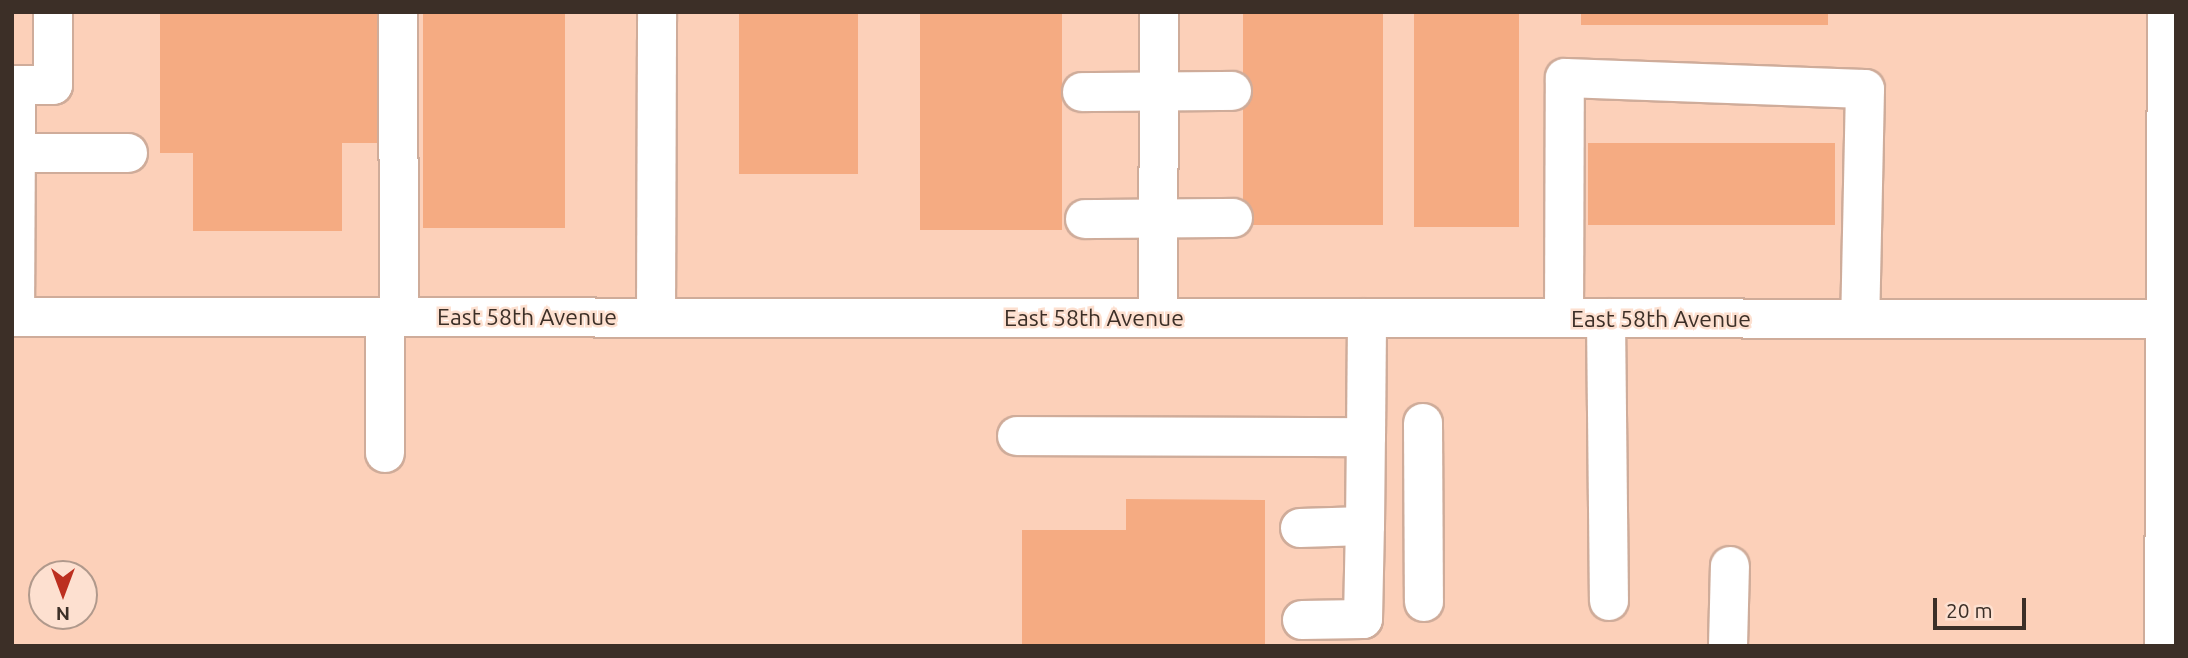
<!DOCTYPE html>
<html>
<head>
<meta charset="utf-8">
<style>
  body { margin:0 }
  #map { position:relative; width:2188px; height:658px; overflow:hidden; background:#fde0d0; font-family:Ubuntu,sans-serif }
  div>[style] { position:absolute }
  .built>* { inset:0; background:#fcd0b9 }
  .building>* { inset:0; background:#f5ab82; transform-origin:0 0 }
  .roads { filter:drop-shadow(2px 0 #cfac9a) drop-shadow(-2px 0 #cfac9a) drop-shadow(0 2px #cfac9a) drop-shadow(0 -2px #cfac9a) }
  .minor>* { height:38px; margin:-19px; padding:0 19px; transform-origin:19px; border-radius:19px; background:#fff }
  span { translate:-50% -50%; white-space:nowrap; text-align:center; line-height:1.15; -webkit-text-stroke:5px #fde0d0; paint-order:stroke }
  .street-label { font-size:23px; color:#3c2f27 }
  .frame { position:absolute; inset:0; border:14px solid #3c2f27; pointer-events:none }
  .north { position:absolute; left:28px; top:560px; width:70px; height:70px; box-sizing:border-box; background:#fde0d0; border:2px solid #b0998c; border-radius:50%; rotate:180deg; font-size:19px; font-weight:700; line-height:28px; text-align:center; color:#3c2f27 }
  .north::after { content:''; display:block; margin:auto; width:24px; height:32px; background:#bc2f1f; clip-path:polygon(50% 0,100% 100%,50% 72%,0 100%) }
  .scale { position:absolute; left:1933px; top:598px; width:93px; height:32px; box-sizing:border-box; border:4px solid #3c2f27; border-top:0; padding-left:9px; font-size:21px; line-height:24px; white-space:nowrap; color:#3c2f27; -webkit-text-stroke:5px #fde0d0; paint-order:stroke }
</style>
</head>
<body>
<div id="map">
  <div class="built">
    <div style="clip-path:polygon(evenodd,12px 12px,2176px 12px,2176px 646px,12px 646px,12px 12px,42px 574px,84px 574px,84px 616px,42px 616px,42px 574px)"></div>
  </div>
  <div class="building">
    <div style="clip-path:polygon(160px 12px,377px 12px,377px 143px,342px 143px,342px 231px,193px 231px,193px 153px,160px 153px)"></div>
    <div style="left:423px;top:12px;width:142px;height:216px"></div>
    <div style="left:739px;top:12px;width:119px;height:162px"></div>
    <div style="left:920px;top:12px;width:142px;height:218px"></div>
    <div style="left:1243px;top:12px;width:140px;height:213px"></div>
    <div style="left:1414px;top:12px;width:105px;height:215px"></div>
    <div style="left:1581px;top:12px;width:247px;height:13px"></div>
    <div style="left:1588px;top:143px;width:247px;height:82px"></div>
    <div style="clip-path:polygon(1126px 499px,1265px 500px,1265px 644px,1022px 646px,1022px 530px,1126px 530px)"></div>
  </div>
  <div class="roads">
    <div class="minor">
      <div style="left:398px;top:12px;width:305px;rotate:89.8deg"></div>
      <div style="left:12px;top:85px;width:41px"></div>
      <div style="left:53px;top:85px;width:73px;rotate:-90deg"></div>
      <div style="left:16px;top:85px;width:68px;rotate:90deg"></div>
      <div style="left:1082px;top:92px;width:150px;rotate:-0.4deg"></div>
      <div style="left:1085px;top:219px;width:148px;rotate:-0.4deg"></div>
      <div style="left:12px;top:317px;width:2164px;rotate:0.05deg"></div>
      <div style="left:15px;top:317px;width:164px;rotate:-89.7deg"></div>
      <div style="left:16px;top:153px;width:112px"></div>
      <div style="left:656px;top:317px;width:305px;rotate:-89.8deg"></div>
      <div style="left:1158px;top:318px;width:306px;rotate:-89.8deg"></div>
      <div style="left:1564px;top:318px;width:240px;rotate:-89.8deg"></div>
      <div style="left:1565px;top:78px;width:300px;rotate:2.1deg"></div>
      <div style="left:1865px;top:89px;width:230px;rotate:91.2deg"></div>
      <div style="left:1606px;top:318px;width:283px;rotate:89.4deg"></div>
      <div style="left:1423px;top:423px;width:179px;rotate:89.7deg"></div>
      <div style="left:1017px;top:436px;width:349px;rotate:0.2deg"></div>
      <div style="left:1366px;top:437px;width:119px;rotate:-89.5deg"></div>
      <div style="left:385px;top:453px;width:136px;rotate:-90deg"></div>
      <div style="left:1300px;top:528px;width:65px;rotate:-1.8deg"></div>
      <div style="left:1365px;top:526px;width:89px;rotate:-89.4deg"></div>
      <div style="left:1302px;top:620px;width:61px;rotate:-0.9deg"></div>
      <div style="left:1363px;top:619px;width:93px;rotate:-88.8deg"></div>
      <div style="left:1728px;top:646px;width:80px;rotate:-88.6deg"></div>
      <div style="left:2164px;top:646px;width:634px;rotate:-89.73deg"></div>
    </div>
  </div>
  <div class="street-label">
    <span style="left:527px;top:317px">East 58th Avenue</span>
    <span style="left:1094px;top:318px">East 58th Avenue</span>
    <span style="left:1661px;top:319px">East 58th Avenue</span>
  </div>
  <div class="frame"></div>
  <div class="north">N</div>
  <div class="scale">20 m</div>
</div>
</body>
</html>
